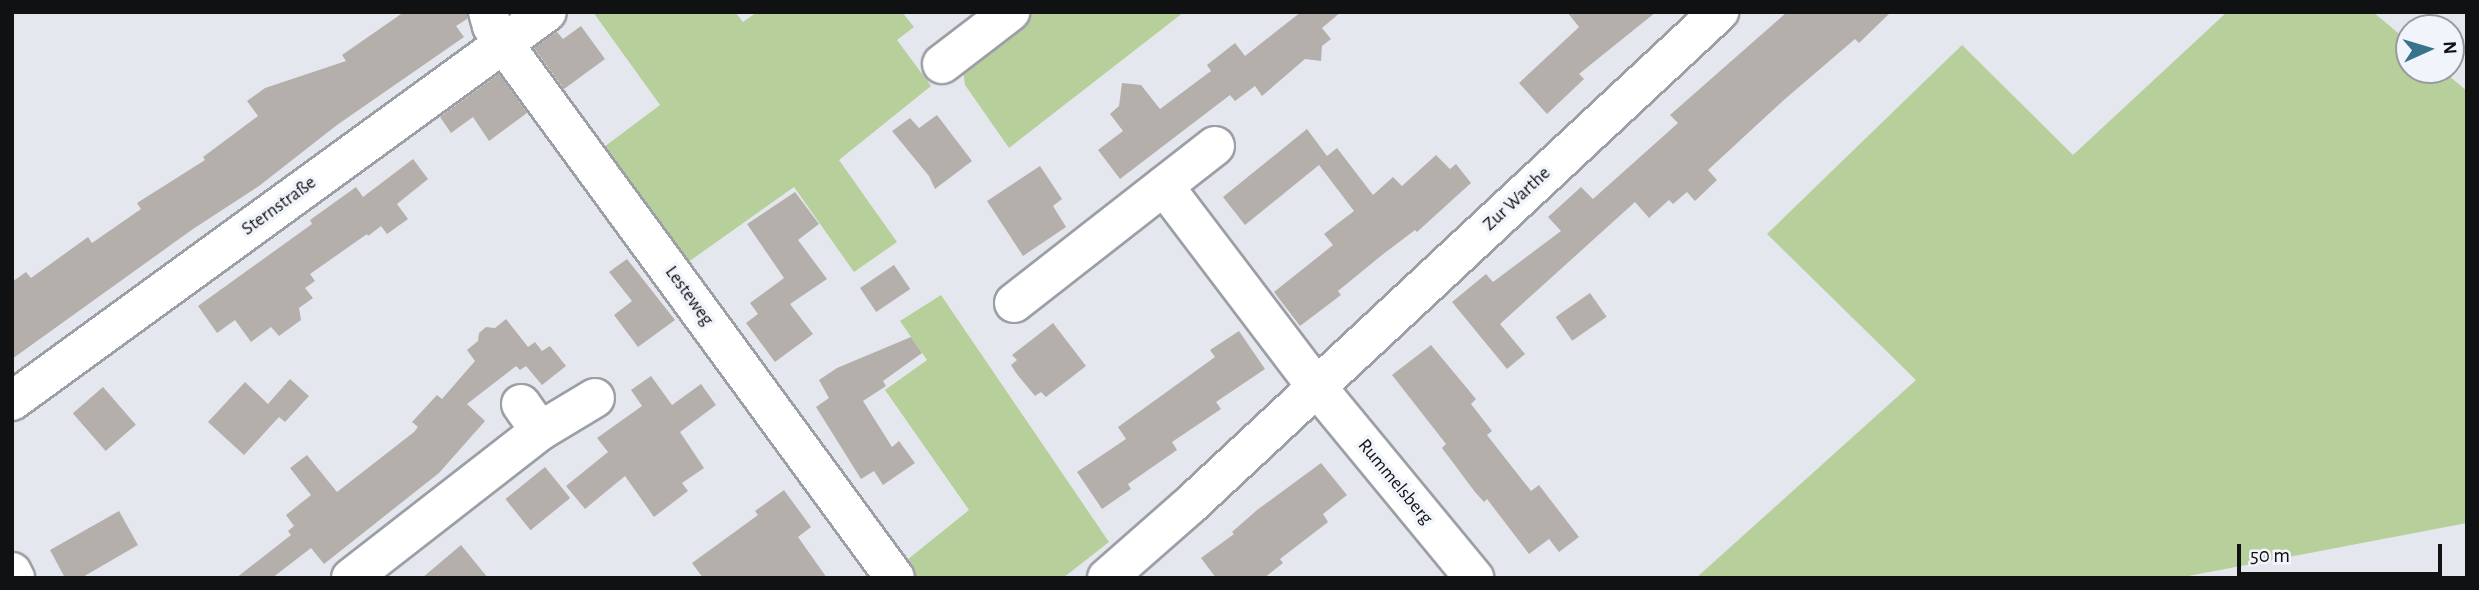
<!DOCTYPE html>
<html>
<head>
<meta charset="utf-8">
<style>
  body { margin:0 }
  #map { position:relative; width:2479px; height:590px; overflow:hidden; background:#e4e8ee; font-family:"Alegreya Sans",sans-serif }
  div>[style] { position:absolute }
  .green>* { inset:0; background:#b7d09b }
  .building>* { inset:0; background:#b5afab; transform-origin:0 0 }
  .roads { filter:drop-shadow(2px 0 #9c9fa5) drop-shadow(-2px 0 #9c9fa5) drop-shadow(0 2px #9c9fa5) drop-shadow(0 -2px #9c9fa5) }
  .minor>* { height:38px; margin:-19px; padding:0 19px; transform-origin:19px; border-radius:19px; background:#fff }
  span { translate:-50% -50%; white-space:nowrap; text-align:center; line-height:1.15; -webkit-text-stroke:7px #f1f5fb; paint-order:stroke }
  .street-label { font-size:19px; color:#101113 }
  .frame { position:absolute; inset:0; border:14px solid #101113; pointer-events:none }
  .north { position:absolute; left:2395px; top:14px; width:70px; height:70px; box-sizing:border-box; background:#f1f5fb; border:2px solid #979a9e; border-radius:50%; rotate:86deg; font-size:19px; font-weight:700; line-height:28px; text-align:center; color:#101113 }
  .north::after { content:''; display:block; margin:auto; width:24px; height:32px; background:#39728b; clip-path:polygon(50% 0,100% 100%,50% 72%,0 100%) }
  .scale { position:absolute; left:2237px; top:544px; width:205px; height:32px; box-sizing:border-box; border:4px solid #101113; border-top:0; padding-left:9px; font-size:21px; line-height:24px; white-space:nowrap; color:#101113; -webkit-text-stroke:5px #f1f5fb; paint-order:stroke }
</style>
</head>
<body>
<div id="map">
  <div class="green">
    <div style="clip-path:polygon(593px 12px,735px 12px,743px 22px,757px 12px,902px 12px,914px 27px,897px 40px,931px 86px,839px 160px,897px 242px,854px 272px,794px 187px,684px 265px,600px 150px,660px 105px)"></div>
    <div style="clip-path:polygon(1027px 12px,1184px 12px,1009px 148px,965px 85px,963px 70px)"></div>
    <div style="clip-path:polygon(2227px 12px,2373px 12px,2409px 42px,2409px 70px,2442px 70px,2467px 91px,2467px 523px,2178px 578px,1696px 578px,1916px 380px,1767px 234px,1962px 45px,2073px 155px)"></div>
    <div style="clip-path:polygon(941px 295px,1109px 542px,1063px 578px,911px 578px,902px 564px,969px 510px,885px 390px,927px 360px,900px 321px)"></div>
  </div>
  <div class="building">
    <div style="clip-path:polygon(404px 12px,467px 12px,467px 19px,456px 26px,464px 37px,337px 125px,259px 186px,193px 229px,12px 359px,12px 282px,26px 272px,31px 278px,88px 237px,92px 243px,141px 209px,137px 203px,205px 160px,203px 157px,258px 116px,247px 101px,265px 88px,346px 61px,342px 55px)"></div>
    <div style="clip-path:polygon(1301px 12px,1341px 12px,1322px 28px,1331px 39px,1322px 46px,1321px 61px,1305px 59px,1262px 96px,1255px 86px,1235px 101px,1230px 95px,1120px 179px,1098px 150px,1123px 131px,1110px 114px,1119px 106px,1122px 83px,1141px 85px,1160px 109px,1211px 71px,1207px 65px,1235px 43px,1245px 56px)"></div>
    <div style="clip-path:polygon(1567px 12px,1656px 12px,1579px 74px,1584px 79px,1547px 114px,1519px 83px,1579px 27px)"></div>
    <div style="clip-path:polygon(1787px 12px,1891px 12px,1859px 43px,1855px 39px,1785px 99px,1708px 170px,1717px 180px,1695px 201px,1687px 192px,1673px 204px,1669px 200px,1649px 218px,1635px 202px,1500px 324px,1525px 354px,1507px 369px,1452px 302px,1486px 274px,1493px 282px,1561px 231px,1548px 217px,1581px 187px,1593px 199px,1678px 123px,1670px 115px)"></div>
    <div style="clip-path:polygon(581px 26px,605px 59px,564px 89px,534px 48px,557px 32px,563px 39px)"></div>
    <div style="clip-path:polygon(499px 74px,527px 113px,489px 141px,473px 117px,451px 133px,440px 117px)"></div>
    <div style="clip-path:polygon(937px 115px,972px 161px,935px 189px,929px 176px,892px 131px,910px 118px,919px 128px)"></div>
    <div style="clip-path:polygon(1307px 129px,1327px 156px,1337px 148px,1373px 195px,1393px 177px,1402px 186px,1436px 155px,1450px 169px,1456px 164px,1471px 183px,1417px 232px,1415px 230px,1382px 255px,1338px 291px,1341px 295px,1300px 326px,1274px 292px,1333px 245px,1324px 234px,1354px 211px,1319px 165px,1245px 225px,1223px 197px)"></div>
    <div style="clip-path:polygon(413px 159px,428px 179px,397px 204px,408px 219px,387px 234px,381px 226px,368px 236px,367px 234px,310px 274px,315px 281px,305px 288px,313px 298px,299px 308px,301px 320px,279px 336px,271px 327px,251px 342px,235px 320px,217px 333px,198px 306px,312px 224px,310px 220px,356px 187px,363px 197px)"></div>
    <div style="clip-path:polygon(1040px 166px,1062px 199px,1053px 206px,1066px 227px,1023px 256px,987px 201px)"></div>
    <div style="clip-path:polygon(795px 192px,819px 224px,798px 240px,827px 279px,790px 304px,813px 334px,775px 362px,746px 323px,758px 314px,750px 303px,784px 278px,747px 224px)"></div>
    <div style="clip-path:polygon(627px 259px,675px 320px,638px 347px,614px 315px,632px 301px,609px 272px)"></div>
    <div style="left:894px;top:265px;width:29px;height:41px;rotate:56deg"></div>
    <div style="left:1590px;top:293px;width:29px;height:42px;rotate:55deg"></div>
    <div style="clip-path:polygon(506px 319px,528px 347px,535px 342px,542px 351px,550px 346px,566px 366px,542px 385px,526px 366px,520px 370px,516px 366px,467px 404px,485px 421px,439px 473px,324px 564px,311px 548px,272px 578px,236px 578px,291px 535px,288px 531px,294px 526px,286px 515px,311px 495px,290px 468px,307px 455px,337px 492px,414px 432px,418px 427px,412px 422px,437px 395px,442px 399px,475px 361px,467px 350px,478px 341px,479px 333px,486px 327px,495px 328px)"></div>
    <div style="clip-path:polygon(1053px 323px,1086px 366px,1046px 397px,1041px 392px,1035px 396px,1016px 373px,1011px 365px,1017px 360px,1012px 355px)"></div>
    <div style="clip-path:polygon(1239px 331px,1265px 369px,1216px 402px,1221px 409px,1172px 442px,1177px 450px,1128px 484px,1131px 489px,1102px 509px,1077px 472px,1126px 439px,1118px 427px,1215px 357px,1210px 350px)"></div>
    <div style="clip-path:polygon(911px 337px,922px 353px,883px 381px,886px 386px,863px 401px,892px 447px,899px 441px,915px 463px,883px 485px,874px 471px,861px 479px,816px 407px,829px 398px,819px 380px,837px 368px)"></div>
    <div style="clip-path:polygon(1431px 345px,1476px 399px,1471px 404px,1492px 431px,1487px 435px,1531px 491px,1539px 485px,1579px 537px,1559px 552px,1549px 539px,1529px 554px,1487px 499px,1484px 502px,1475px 492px,1442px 448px,1446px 444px,1392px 375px)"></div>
    <div style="clip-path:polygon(651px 376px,672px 405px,701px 384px,716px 405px,680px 432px,704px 468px,682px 483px,688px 491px,654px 517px,625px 476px,585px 509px,566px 486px,608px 452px,597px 438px,642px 406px,631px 390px)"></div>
    <div style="clip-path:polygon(290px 379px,309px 396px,285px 422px,279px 417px,244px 455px,208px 422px,245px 382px,268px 404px)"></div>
    <div style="left:103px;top:387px;width:50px;height:40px;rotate:49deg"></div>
    <div style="clip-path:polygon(1321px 463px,1347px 495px,1323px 514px,1328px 522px,1280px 559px,1283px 563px,1264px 578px,1216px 578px,1201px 558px,1234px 534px,1232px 532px,1257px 510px)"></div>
    <div style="left:545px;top:467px;width:40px;height:51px;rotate:51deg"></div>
    <div style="clip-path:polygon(784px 490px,811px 527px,798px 537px,827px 578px,703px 578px,692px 563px,758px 515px,755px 511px)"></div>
    <div style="clip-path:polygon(119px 511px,138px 545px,81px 578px,65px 578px,50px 550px)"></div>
    <div style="clip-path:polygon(461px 545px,488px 578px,422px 578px)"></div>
  </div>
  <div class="roads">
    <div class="minor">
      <div style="left:488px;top:12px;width:15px;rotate:74deg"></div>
      <div style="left:492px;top:26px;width:20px;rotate:57deg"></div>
      <div style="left:503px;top:43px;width:663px;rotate:53.77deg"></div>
      <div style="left:942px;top:64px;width:86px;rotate:-37.4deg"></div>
      <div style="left:1164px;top:186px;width:251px;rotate:52.8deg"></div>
      <div style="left:1316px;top:386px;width:249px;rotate:50.5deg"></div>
      <div style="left:1014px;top:303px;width:255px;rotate:-38deg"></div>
      <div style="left:12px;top:401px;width:661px;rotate:-36.02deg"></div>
      <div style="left:521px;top:404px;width:33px;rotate:55deg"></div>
      <div style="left:12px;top:572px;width:7px;rotate:63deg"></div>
      <div style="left:351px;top:578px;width:239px;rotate:-37.9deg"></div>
      <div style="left:540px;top:431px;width:64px;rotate:-31deg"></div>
      <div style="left:1107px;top:578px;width:109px;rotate:-41.3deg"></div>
      <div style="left:1189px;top:506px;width:725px;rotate:-42.99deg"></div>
    </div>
  </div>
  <div class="street-label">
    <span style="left:1517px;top:199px;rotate:-43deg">Zur Warthe</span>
    <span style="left:279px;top:206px;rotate:-36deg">Sternstraße</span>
    <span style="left:689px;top:296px;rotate:54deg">Lesteweg</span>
    <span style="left:1395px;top:482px;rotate:50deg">Rummelsberg</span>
  </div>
  <div class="frame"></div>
  <div class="north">N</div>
  <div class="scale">50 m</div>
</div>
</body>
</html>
